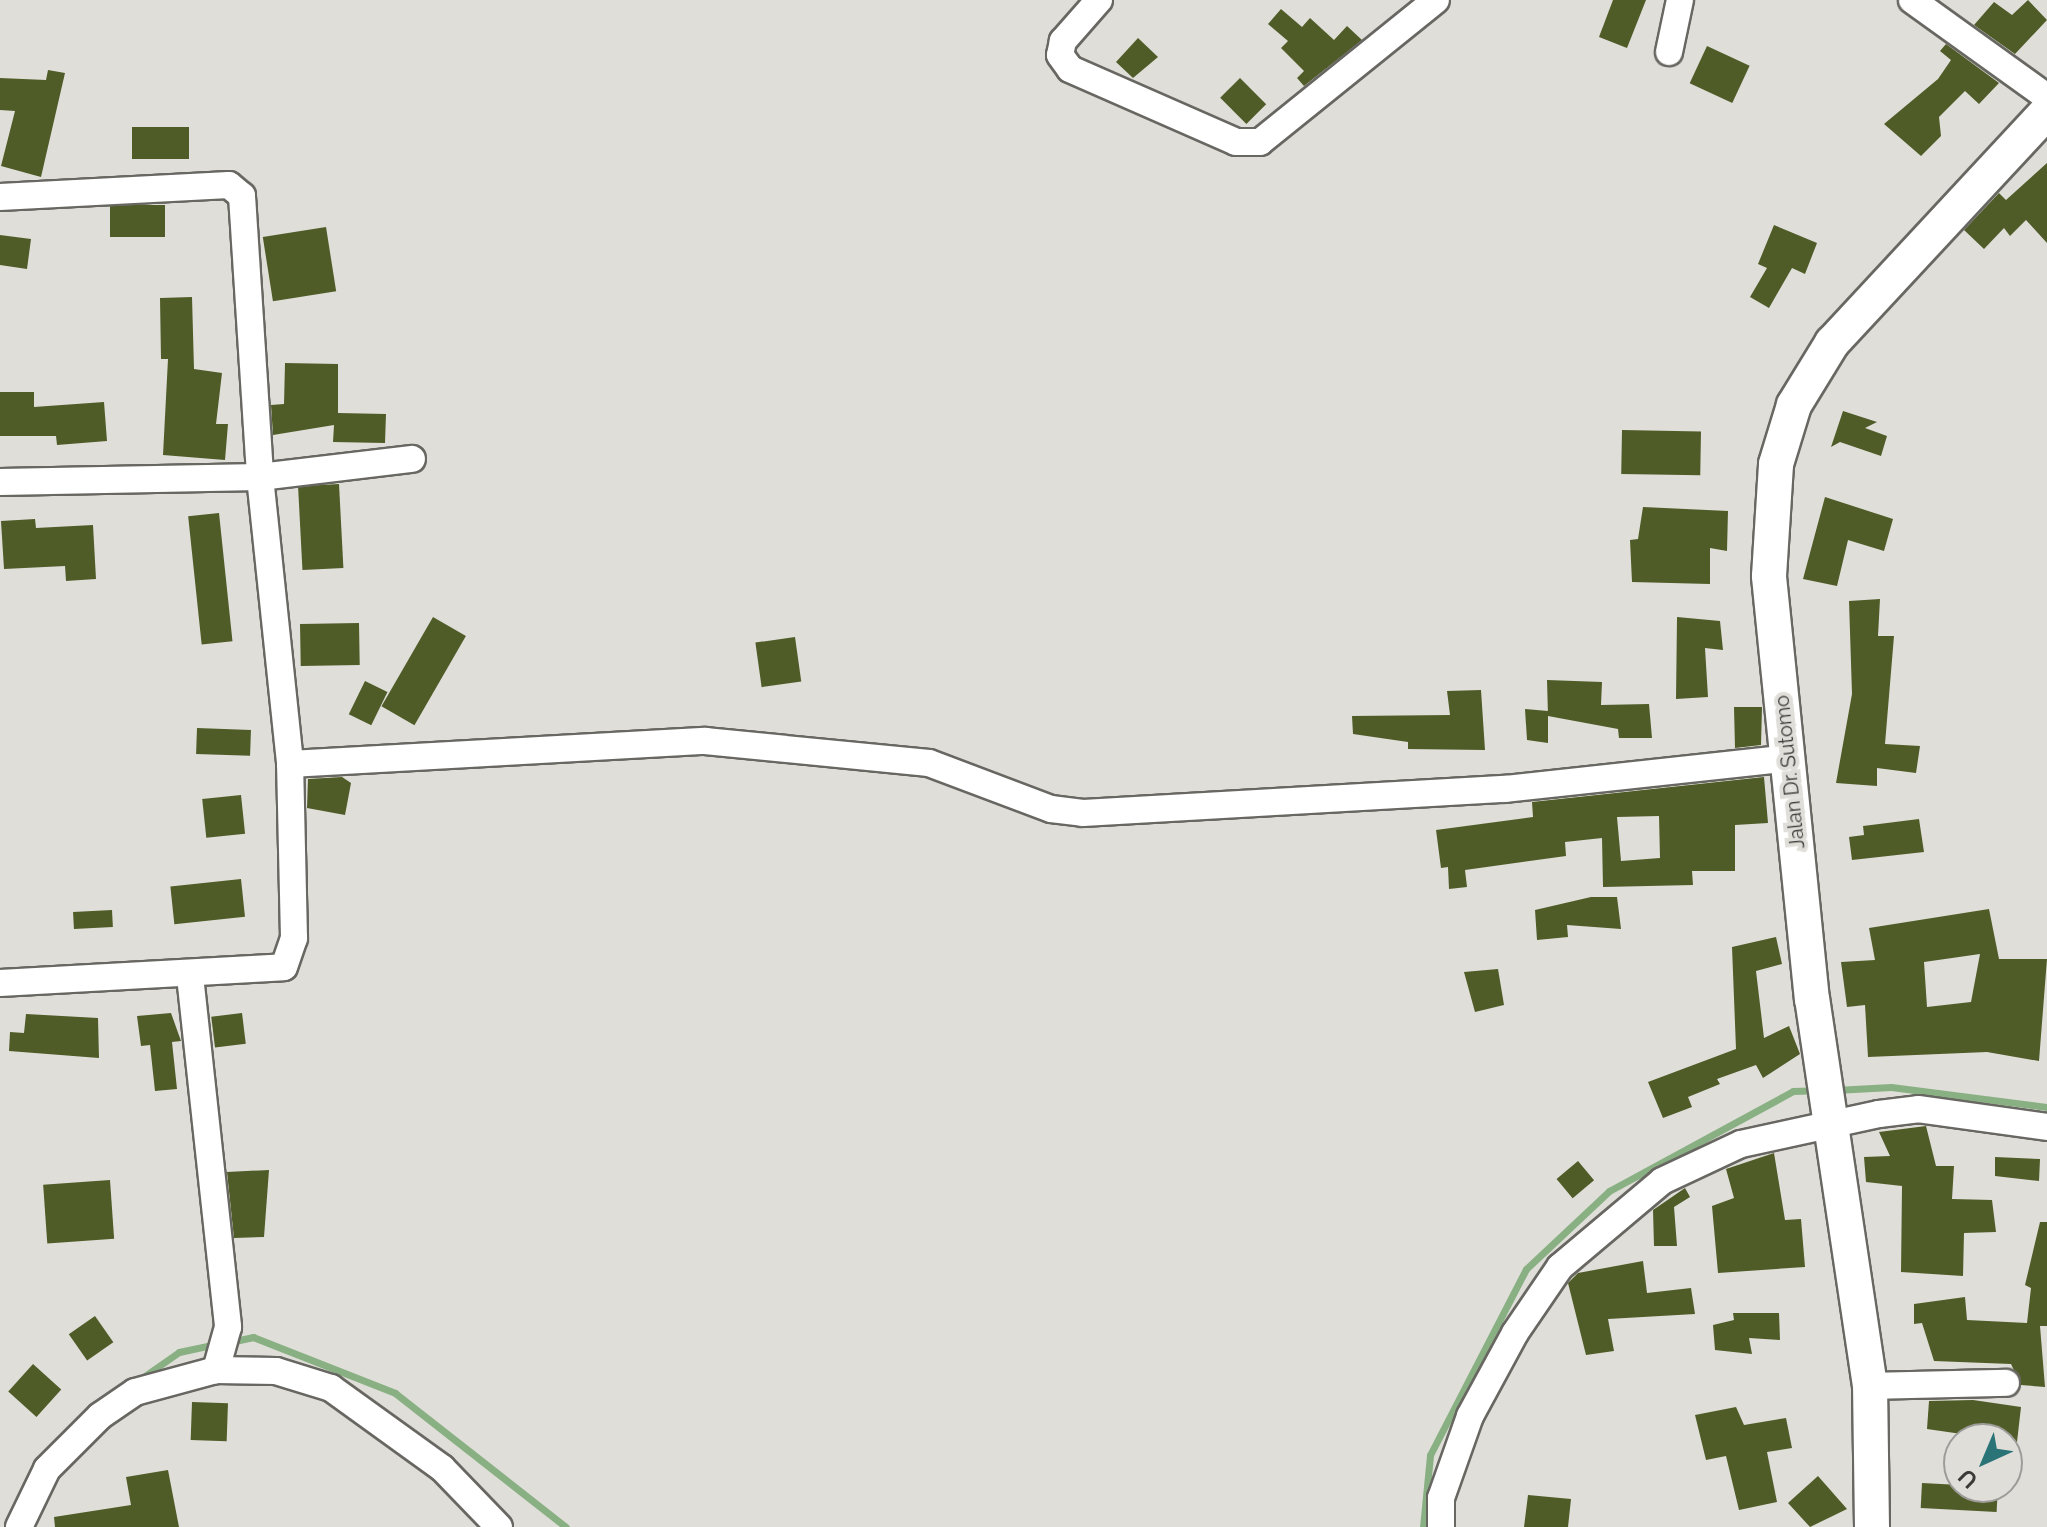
<!DOCTYPE html>
<html>
<head>
<meta charset="utf-8">
<style>
  body { margin:0 }
  #map { position:relative; width:2047px; height:1527px; overflow:hidden; background:#dfded9; font-family:Raleway,sans-serif }
  div>[style] { position:absolute }
  .stream>* { height:7px; margin:-3.5px; padding:0 3.5px; transform-origin:3.5px; border-radius:3.5px; background:#89b082 }
  .building>* { inset:0; background:#4f5c27; transform-origin:0 0 }
  .roads { filter:drop-shadow(2px 0 #686762) drop-shadow(-2px 0 #686762) drop-shadow(0 2px #686762) drop-shadow(0 -2px #686762) }
  .minor>* { height:26px; margin:-13px; padding:0 13px; transform-origin:13px; border-radius:13px; background:#fff }
  .tertiary>* { height:34px; margin:-17px; padding:0 17px; transform-origin:17px; border-radius:17px; background:#fff }
  span { translate:-50% -50%; white-space:nowrap; text-align:center; line-height:1.15; -webkit-text-stroke:8px #dfded9; paint-order:stroke }
  .street-label { font-size:20px; color:#3a3a38 }
  .north { position:absolute; left:1943px; top:1423px; width:80px; height:80px; box-sizing:border-box; background:#dfded9; border:2px solid #9d9c99; border-radius:50%; rotate:224deg; font-size:22px; font-weight:700; line-height:32px; text-align:center; color:#3a3a38 }
  .north::after { content:''; display:block; margin:auto; width:28px; height:36px; background:#2a7477; clip-path:polygon(50% 0,100% 100%,50% 72%,0 100%) }
</style>
</head>
<body>
<div id="map">
  <div class="stream">
    <div style="left:1835px;top:1090px;width:56px;rotate:-3.1deg"></div>
    <div style="left:1891px;top:1087px;width:157px;rotate:7.3deg"></div>
    <div style="left:230px;top:1342px;width:24px;rotate:-12deg"></div>
    <div style="left:253px;top:1337px;width:153px;rotate:21.5deg"></div>
    <div style="left:395px;top:1393px;width:217px;rotate:38.1deg"></div>
    <div style="left:136px;top:1382px;width:52px;rotate:-34.9deg"></div>
    <div style="left:179px;top:1352px;width:40px;rotate:-12deg"></div>
    <div style="left:1423px;top:1527px;width:72px;rotate:-84.4deg"></div>
    <div style="left:1430px;top:1455px;width:209px;rotate:-62.7deg"></div>
    <div style="left:1526px;top:1269px;width:114px;rotate:-43.2deg"></div>
    <div style="left:1609px;top:1191px;width:209px;rotate:-28.5deg"></div>
    <div style="left:1793px;top:1091px;width:25px;rotate:-2deg"></div>
  </div>
  <div class="building">
    <div style="clip-path:polygon(1613px 0,1646px 0,1627px 48px,1599px 37px)"></div>
    <div style="clip-path:polygon(2028px 0,2047px 20px,2015px 54px,1974px 25px,1994px 2px,2012px 15px)"></div>
    <div style="clip-path:polygon(1281px 9px,1302px 27px,1310px 18px,1334px 40px,1347px 26px,1362px 40px,1304px 86px,1297px 78px,1304px 71px,1281px 48px,1288px 41px,1268px 24px)"></div>
    <div style="clip-path:polygon(1138px 38px,1158px 57px,1133px 78px,1116px 62px)"></div>
    <div style="clip-path:polygon(1946px 44px,1999px 83px,1979px 104px,1965px 91px,1939px 117px,1941px 136px,1921px 156px,1884px 124px,1938px 79px,1951px 60px,1940px 51px)"></div>
    <div style="left:1707px;top:46px;width:47px;height:41px;rotate:25deg"></div>
    <div style="clip-path:polygon(48px 70px,65px 73px,41px 177px,1px 166px,15px 111px,0 110px,0 78px,46px 80px)"></div>
    <div style="left:1240px;top:78px;width:37px;height:28px;rotate:45deg"></div>
    <div style="left:132px;top:127px;width:57px;height:32px"></div>
    <div style="clip-path:polygon(2047px 163px,2047px 243px,2026px 220px,2010px 236px,2004px 228px,1984px 249px,1964px 230px,1999px 193px,2006px 200px)"></div>
    <div style="left:165px;top:205px;width:32px;height:55px;rotate:90deg"></div>
    <div style="clip-path:polygon(1774px 225px,1817px 243px,1805px 274px,1792px 268px,1769px 308px,1750px 297px,1767px 268px,1758px 264px)"></div>
    <div style="left:326px;top:227px;width:65px;height:64px;rotate:81deg"></div>
    <div style="clip-path:polygon(0 235px,31px 239px,27px 269px,0 265px)"></div>
    <div style="clip-path:polygon(192px 297px,194px 369px,222px 373px,216px 424px,228px 424px,225px 460px,163px 455px,168px 359px,161px 359px,160px 298px)"></div>
    <div style="clip-path:polygon(285px 363px,338px 364px,338px 413px,386px 414px,385px 443px,333px 442px,334px 425px,273px 435px,271px 405px,284px 404px)"></div>
    <div style="clip-path:polygon(0 392px,34px 392px,34px 407px,104px 402px,107px 441px,57px 445px,56px 436px,0 436px)"></div>
    <div style="clip-path:polygon(1843px 411px,1877px 422px,1865px 428px,1887px 436px,1881px 456px,1840px 442px,1831px 447px)"></div>
    <div style="left:1622px;top:430px;width:79px;height:44px;rotate:1deg"></div>
    <div style="left:339px;top:484px;width:84px;height:41px;rotate:87deg"></div>
    <div style="clip-path:polygon(1825px 497px,1893px 519px,1884px 551px,1848px 540px,1837px 586px,1803px 579px)"></div>
    <div style="clip-path:polygon(1643px 507px,1728px 511px,1727px 551px,1710px 548px,1710px 584px,1632px 582px,1630px 540px,1638px 539px)"></div>
    <div style="left:219px;top:513px;width:129px;height:31px;rotate:84deg"></div>
    <div style="clip-path:polygon(35px 519px,36px 528px,93px 525px,96px 579px,66px 581px,65px 566px,4px 569px,1px 521px)"></div>
    <div style="clip-path:polygon(1880px 599px,1878px 636px,1894px 636px,1885px 744px,1920px 746px,1916px 773px,1877px 768px,1877px 786px,1836px 783px,1852px 694px,1849px 601px)"></div>
    <div style="left:433px;top:617px;width:38px;height:103px;rotate:30deg"></div>
    <div style="clip-path:polygon(1677px 617px,1720px 621px,1723px 650px,1705px 648px,1708px 697px,1676px 699px)"></div>
    <div style="left:359px;top:623px;width:42px;height:59px;rotate:89deg"></div>
    <div style="left:795px;top:637px;width:45px;height:40px;rotate:82deg"></div>
    <div style="clip-path:polygon(1547px 680px,1602px 682px,1601px 705px,1649px 704px,1652px 738px,1619px 738px,1618px 729px,1548px 716px)"></div>
    <div style="left:365px;top:681px;width:25px;height:37px;rotate:26deg"></div>
    <div style="clip-path:polygon(1481px 690px,1485px 750px,1408px 749px,1408px 742px,1353px 734px,1352px 716px,1450px 715px,1447px 691px)"></div>
    <div style="clip-path:polygon(1734px 707px,1762px 707px,1761px 745px,1735px 748px)"></div>
    <div style="clip-path:polygon(1525px 709px,1548px 711px,1548px 743px,1527px 740px)"></div>
    <div style="left:197px;top:728px;width:54px;height:26px;rotate:2deg"></div>
    <div style="clip-path:polygon(342px 777px,351px 783px,345px 815px,307px 808px,308px 779px)"></div>
    <div style="clip-path:polygon(evenodd,1764px 777px,1768px 823px,1735px 825px,1735px 871px,1692px 871px,1693px 885px,1603px 887px,1602px 838px,1565px 842px,1566px 856px,1465px 870px,1467px 887px,1449px 889px,1448px 867px,1441px 868px,1436px 830px,1533px 817px,1532px 802px,1764px 777px,1659px 816px,1660px 858px,1621px 861px,1617px 817px,1659px 816px)"></div>
    <div style="left:241px;top:795px;width:39px;height:39px;rotate:84deg"></div>
    <div style="clip-path:polygon(1919px 819px,1924px 852px,1852px 860px,1849px 837px,1864px 835px,1863px 826px)"></div>
    <div style="left:241px;top:879px;width:38px;height:71px;rotate:84deg"></div>
    <div style="clip-path:polygon(1591px 897px,1617px 897px,1621px 929px,1567px 925px,1568px 937px,1537px 940px,1535px 910px)"></div>
    <div style="clip-path:polygon(evenodd,1989px 909px,1999px 959px,2047px 959px,2039px 1061px,1987px 1052px,1868px 1057px,1865px 1005px,1847px 1007px,1841px 962px,1875px 960px,1869px 928px,1989px 909px,1980px 954px,1971px 1002px,1927px 1007px,1924px 962px,1980px 954px)"></div>
    <div style="left:112px;top:910px;width:17px;height:39px;rotate:87deg"></div>
    <div style="clip-path:polygon(1776px 937px,1782px 964px,1756px 971px,1764px 1038px,1789px 1026px,1800px 1054px,1763px 1078px,1756px 1065px,1717px 1079px,1720px 1084px,1688px 1097px,1692px 1107px,1663px 1118px,1648px 1082px,1736px 1049px,1732px 947px)"></div>
    <div style="clip-path:polygon(1498px 969px,1504px 1005px,1475px 1012px,1464px 972px)"></div>
    <div style="clip-path:polygon(171px 1013px,181px 1041px,172px 1042px,177px 1089px,155px 1091px,150px 1045px,141px 1046px,137px 1016px)"></div>
    <div style="left:242px;top:1013px;width:31px;height:31px;rotate:83deg"></div>
    <div style="clip-path:polygon(26px 1014px,98px 1018px,99px 1058px,9px 1051px,10px 1032px,24px 1033px)"></div>
    <div style="clip-path:polygon(1926px 1126px,1936px 1166px,1954px 1166px,1952px 1199px,1992px 1200px,1996px 1232px,1964px 1233px,1963px 1276px,1901px 1272px,1902px 1186px,1866px 1182px,1864px 1157px,1890px 1156px,1879px 1132px)"></div>
    <div style="clip-path:polygon(1774px 1153px,1785px 1220px,1801px 1219px,1805px 1267px,1718px 1273px,1712px 1206px,1734px 1198px,1726px 1169px)"></div>
    <div style="clip-path:polygon(1995px 1157px,2040px 1159px,2039px 1181px,1995px 1176px)"></div>
    <div style="left:1578px;top:1161px;width:25px;height:28px;rotate:50deg"></div>
    <div style="clip-path:polygon(269px 1170px,264px 1237px,234px 1238px,227px 1172px)"></div>
    <div style="left:110px;top:1180px;width:59px;height:67px;rotate:86deg"></div>
    <div style="clip-path:polygon(1685px 1188px,1690px 1197px,1674px 1207px,1677px 1246px,1654px 1246px,1653px 1210px)"></div>
    <div style="clip-path:polygon(2040px 1222px,2047px 1222px,2047px 1326px,2040px 1326px,2045px 1387px,2021px 1385px,2011px 1364px,1934px 1361px,1922px 1323px,1914px 1324px,1914px 1304px,1965px 1297px,1967px 1320px,2027px 1323px,2031px 1288px,2025px 1285px)"></div>
    <div style="clip-path:polygon(1643px 1261px,1647px 1293px,1691px 1288px,1695px 1314px,1608px 1319px,1614px 1351px,1586px 1355px,1568px 1283px,1578px 1273px)"></div>
    <div style="clip-path:polygon(1733px 1313px,1779px 1313px,1780px 1340px,1749px 1338px,1752px 1354px,1715px 1350px,1713px 1325px,1734px 1320px)"></div>
    <div style="left:95px;top:1316px;width:32px;height:32px;rotate:55deg"></div>
    <div style="left:33px;top:1364px;width:38px;height:37px;rotate:42deg"></div>
    <div style="clip-path:polygon(1973px 1400px,2021px 1407px,2017px 1442px,1927px 1429px,1929px 1401px)"></div>
    <div style="left:192px;top:1402px;width:36px;height:38px;rotate:2deg"></div>
    <div style="clip-path:polygon(1736px 1407px,1744px 1425px,1786px 1418px,1792px 1448px,1767px 1452px,1777px 1502px,1739px 1510px,1726px 1456px,1706px 1460px,1695px 1415px)"></div>
    <div style="clip-path:polygon(168px 1470px,179px 1527px,55px 1527px,54px 1517px,131px 1505px,126px 1477px)"></div>
    <div style="clip-path:polygon(1818px 1476px,1847px 1509px,1810px 1527px,1788px 1503px)"></div>
    <div style="left:1922px;top:1483px;width:76px;height:25px;rotate:3deg"></div>
    <div style="clip-path:polygon(1528px 1495px,1571px 1499px,1568px 1527px,1524px 1527px)"></div>
  </div>
  <div class="roads">
    <div class="minor">
      <div style="left:1099px;top:0;width:55px;rotate:131.3deg"></div>
      <div style="left:1063px;top:41px;width:14px;rotate:102deg"></div>
      <div style="left:1060px;top:55px;width:17px;rotate:54deg"></div>
      <div style="left:1070px;top:69px;width:181px;rotate:23.7deg"></div>
      <div style="left:1236px;top:142px;width:24px"></div>
      <div style="left:1260px;top:142px;width:226px;rotate:-38.9deg"></div>
      <div style="left:1912px;top:0;width:166px;rotate:35.7deg"></div>
      <div style="left:1669px;top:52px;width:53px;rotate:-78.1deg"></div>
      <div style="left:0;top:197px;width:229px;rotate:-3deg"></div>
      <div style="left:229px;top:185px;width:17px;rotate:40deg"></div>
      <div style="left:242px;top:196px;width:282px;rotate:86.3deg"></div>
      <div style="left:260px;top:477px;width:153px;rotate:-6.8deg"></div>
      <div style="left:0;top:482px;width:260px;rotate:-1.1deg"></div>
      <div style="left:260px;top:477px;width:289px;rotate:84deg"></div>
      <div style="left:290px;top:764px;width:416px;rotate:-3.2deg"></div>
      <div style="left:705px;top:741px;width:225px;rotate:5.6deg"></div>
      <div style="left:929px;top:763px;width:130px;rotate:20.7deg"></div>
      <div style="left:1051px;top:809px;width:32px;rotate:7deg"></div>
      <div style="left:1083px;top:813px;width:423px;rotate:-3.3deg"></div>
      <div style="left:1505px;top:789px;width:286px;rotate:-6.2deg"></div>
      <div style="left:190px;top:976px;width:353px;rotate:83.8deg"></div>
      <div style="left:228px;top:1327px;width:45px;rotate:105.6deg"></div>
      <div style="left:0;top:983px;width:284px;rotate:-3.2deg"></div>
      <div style="left:284px;top:967px;width:31px;rotate:-71deg"></div>
      <div style="left:294px;top:938px;width:174px;rotate:-91.3deg"></div>
      <div style="left:1870px;top:1386px;width:136px;rotate:-1.3deg"></div>
      <div style="left:19px;top:1527px;width:64px;rotate:-64.2deg"></div>
      <div style="left:47px;top:1469px;width:75px;rotate:-45deg"></div>
      <div style="left:100px;top:1416px;width:42px;rotate:-34.4deg"></div>
      <div style="left:135px;top:1392px;width:84px;rotate:-15.2deg"></div>
      <div style="left:216px;top:1370px;width:60px;rotate:1deg"></div>
      <div style="left:276px;top:1371px;width:58px;rotate:17.2deg"></div>
      <div style="left:331px;top:1388px;width:137px;rotate:35.8deg"></div>
      <div style="left:442px;top:1468px;width:82px;rotate:46deg"></div>
      <div style="left:1441px;top:1527px;width:29px;rotate:-90deg"></div>
      <div style="left:1441px;top:1498px;width:87px;rotate:-70.5deg"></div>
      <div style="left:1470px;top:1416px;width:94px;rotate:-61.5deg"></div>
      <div style="left:1515px;top:1333px;width:80px;rotate:-55.7deg"></div>
      <div style="left:1560px;top:1267px;width:133px;rotate:-40.1deg"></div>
      <div style="left:1662px;top:1181px;width:87px;rotate:-25.1deg"></div>
      <div style="left:1741px;top:1144px;width:141px;rotate:-12.3deg"></div>
      <div style="left:1879px;top:1114px;width:39px;rotate:-7deg"></div>
      <div style="left:1918px;top:1109px;width:130px;rotate:7.9deg"></div>
    </div>
    <div class="tertiary">
      <div style="left:1872px;top:1527px;width:141px;rotate:-90.8deg"></div>
      <div style="left:1870px;top:1386px;width:390px;rotate:-98.5deg"></div>
      <div style="left:1812px;top:1000px;width:426px;rotate:-95.8deg"></div>
      <div style="left:1769px;top:576px;width:112px;rotate:-86.4deg"></div>
      <div style="left:1776px;top:464px;width:62px;rotate:-73deg"></div>
      <div style="left:1794px;top:405px;width:73px;rotate:-58.5deg"></div>
      <div style="left:1832px;top:343px;width:316px;rotate:-47.1deg"></div>
    </div>
  </div>
  <div class="street-label">
    <span style="left:1790px;top:772px;rotate:-96deg">Jalan Dr. Sutomo</span>
  </div>
  <div class="north">U</div>
</div>
</body>
</html>
